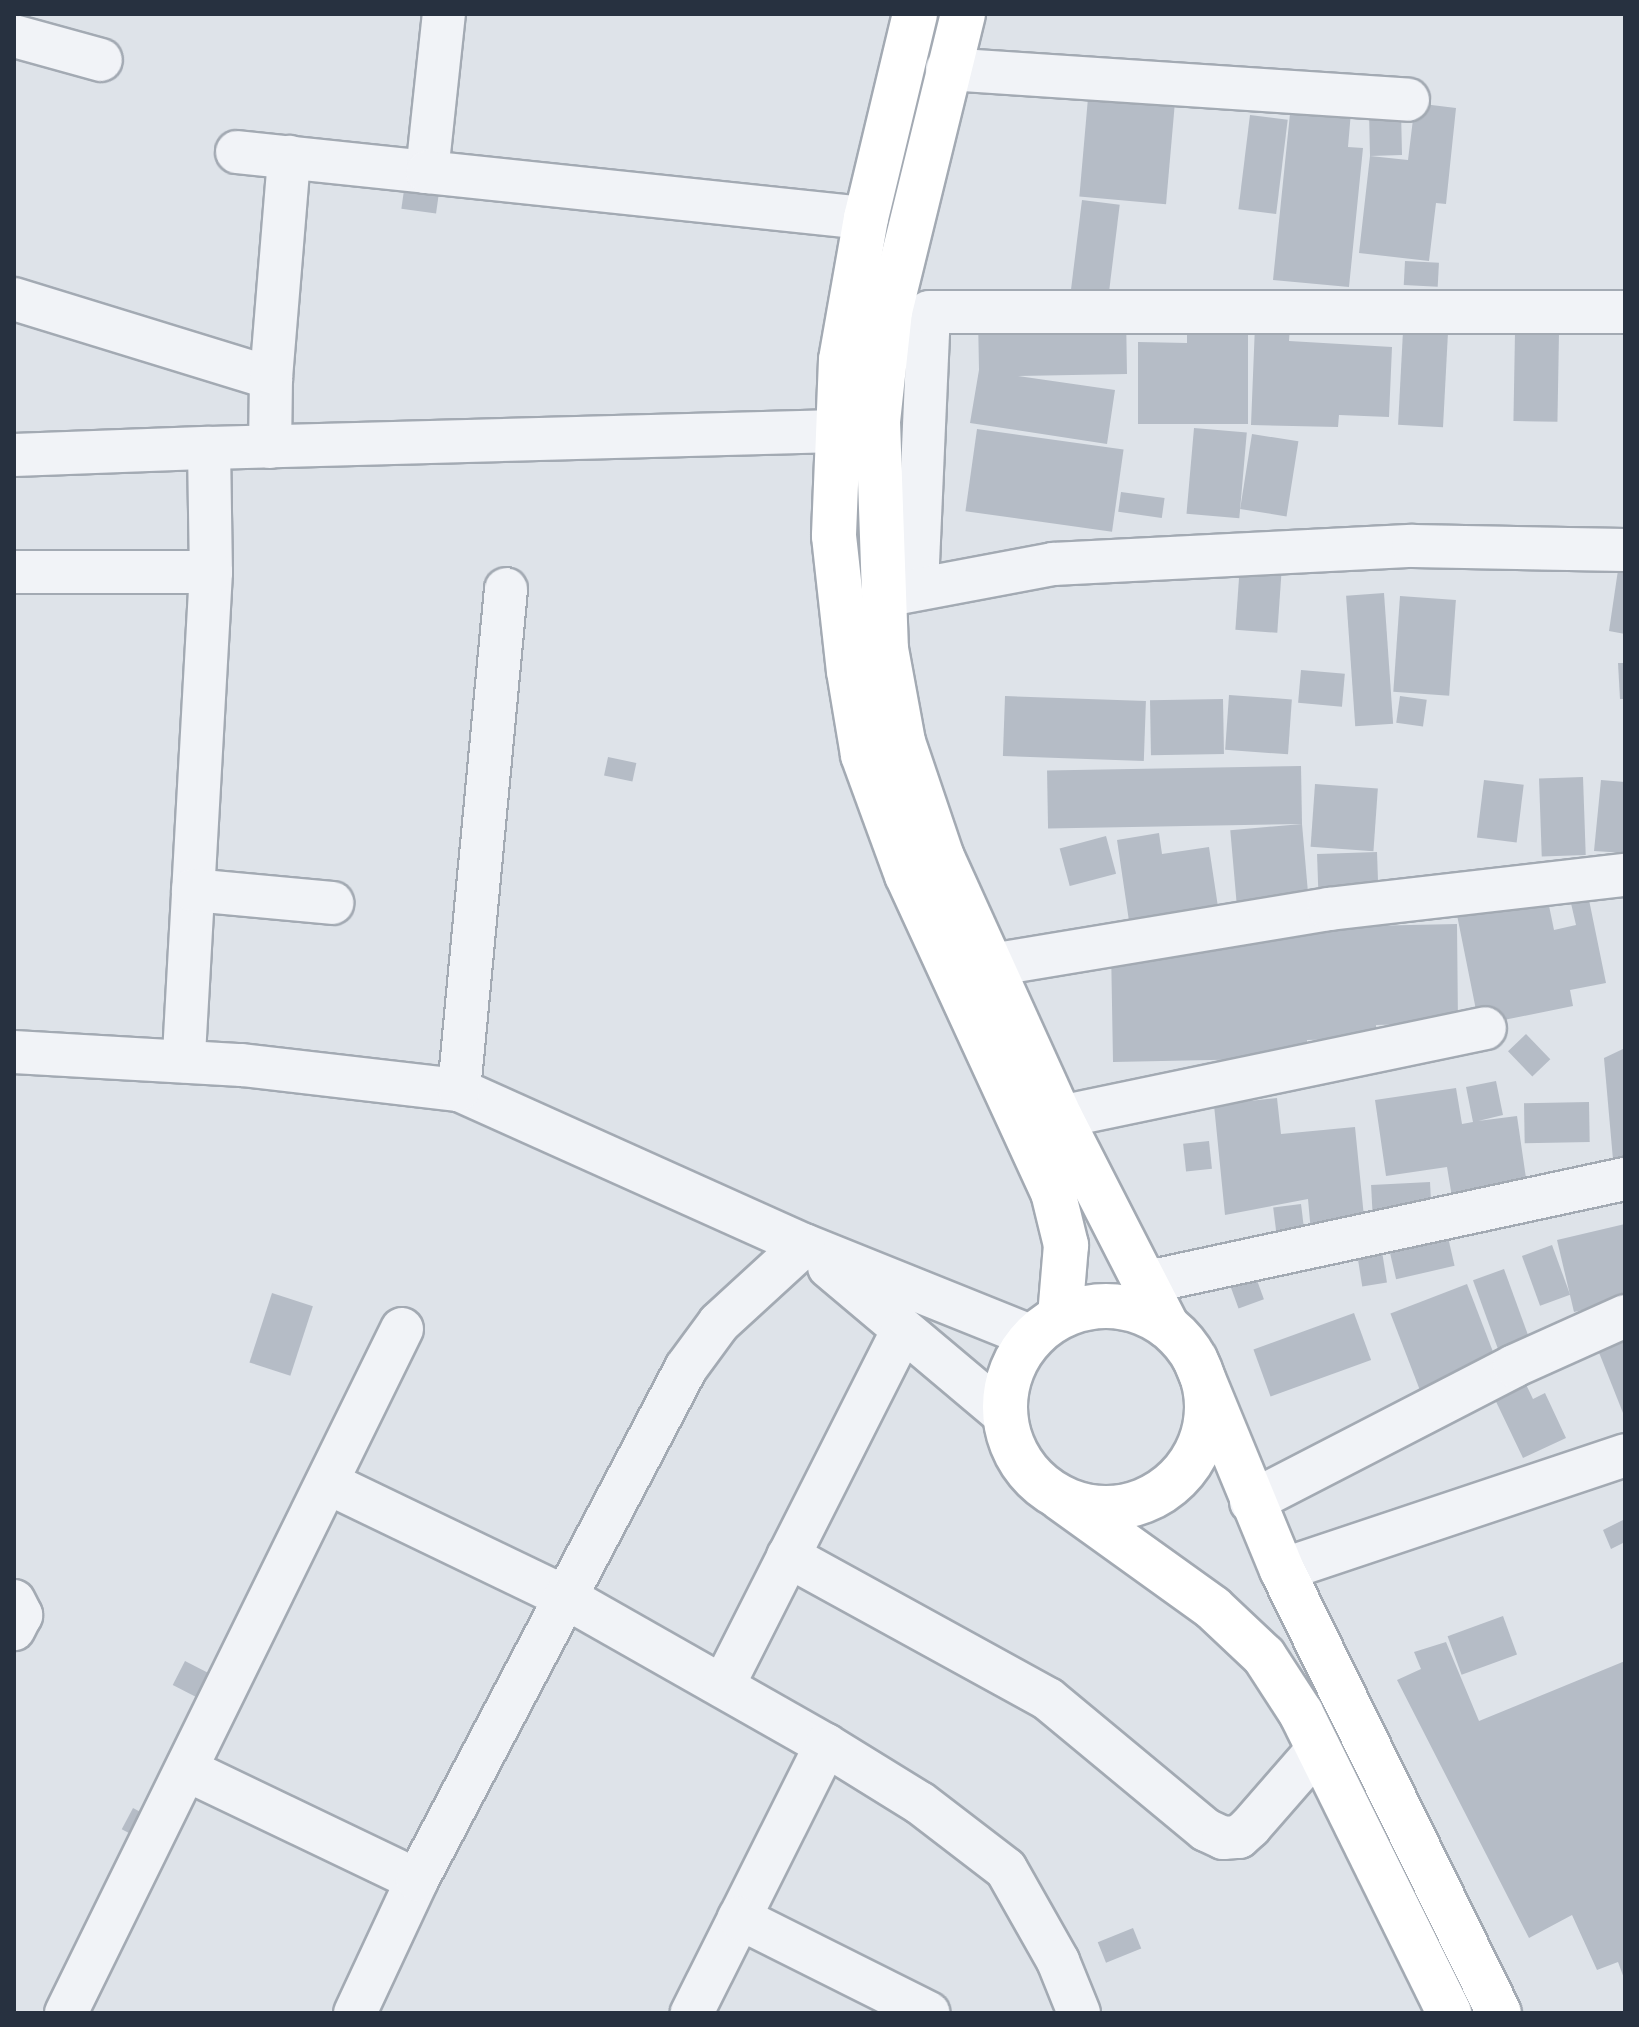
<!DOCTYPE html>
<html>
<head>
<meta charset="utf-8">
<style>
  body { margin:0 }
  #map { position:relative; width:1639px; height:2027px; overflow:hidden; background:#dee3e9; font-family:"Fira Sans",sans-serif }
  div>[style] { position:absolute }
  .building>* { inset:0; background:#b5bcc6; transform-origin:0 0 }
  .roads { filter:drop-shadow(2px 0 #a3aab3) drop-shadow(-2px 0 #a3aab3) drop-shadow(0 2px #a3aab3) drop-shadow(0 -2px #a3aab3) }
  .street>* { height:42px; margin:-21px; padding:0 21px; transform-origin:21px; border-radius:21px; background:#f1f3f7 }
  .primary>* { height:44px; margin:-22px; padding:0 22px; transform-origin:22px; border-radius:22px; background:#fff }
  .primary>.ring { margin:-22px; padding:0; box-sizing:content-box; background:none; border:44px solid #fff; border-radius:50% }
  span { translate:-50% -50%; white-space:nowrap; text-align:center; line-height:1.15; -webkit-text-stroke:6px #eef2f6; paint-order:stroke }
  .frame { position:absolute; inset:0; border:16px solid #273140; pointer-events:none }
</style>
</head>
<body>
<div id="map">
  <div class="building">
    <div style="clip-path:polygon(1292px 94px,1352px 100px,1348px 147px,1363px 148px,1349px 287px,1273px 280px)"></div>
    <div style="left:1088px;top:98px;width:87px;height:99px;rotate:5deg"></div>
    <div style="clip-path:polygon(1415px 103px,1456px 108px,1446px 204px,1436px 203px,1429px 261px,1359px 253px,1370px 156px,1369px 111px,1401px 110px,1402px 155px,1370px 156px,1408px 160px)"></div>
    <div style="left:1250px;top:115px;width:38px;height:95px;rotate:7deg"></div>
    <div style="left:405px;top:183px;width:35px;height:26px;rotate:8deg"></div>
    <div style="left:1082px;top:200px;width:38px;height:101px;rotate:7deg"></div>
    <div style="left:1405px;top:261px;width:34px;height:24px;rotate:3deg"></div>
    <div style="clip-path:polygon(1126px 313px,1127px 374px,1018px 376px,1115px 390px,1107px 444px,970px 423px,979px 370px,978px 317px)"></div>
    <div style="clip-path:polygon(1255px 325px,1290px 327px,1289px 341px,1392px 347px,1389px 417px,1339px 415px,1338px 427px,1251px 425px)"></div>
    <div style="clip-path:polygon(1187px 328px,1248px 328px,1248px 424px,1138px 424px,1138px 342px,1187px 343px)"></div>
    <div style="left:1403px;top:331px;width:45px;height:94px;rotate:3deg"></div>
    <div style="left:1515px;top:332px;width:44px;height:89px;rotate:1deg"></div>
    <div style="left:1194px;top:428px;width:53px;height:86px;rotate:5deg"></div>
    <div style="left:977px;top:429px;width:148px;height:83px;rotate:8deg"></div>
    <div style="left:1252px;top:434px;width:47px;height:76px;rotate:9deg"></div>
    <div style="left:1121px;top:492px;width:44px;height:20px;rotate:8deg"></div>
    <div style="left:1240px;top:564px;width:42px;height:66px;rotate:4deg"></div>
    <div style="clip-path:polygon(1618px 570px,1625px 571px,1625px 634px,1609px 631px)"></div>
    <div style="left:1384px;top:593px;width:131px;height:38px;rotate:86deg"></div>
    <div style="left:1400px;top:596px;width:56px;height:96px;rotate:4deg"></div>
    <div style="clip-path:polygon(1618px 663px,1625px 663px,1625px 699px,1620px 699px)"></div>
    <div style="left:1301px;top:670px;width:44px;height:33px;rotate:5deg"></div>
    <div style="left:1229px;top:695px;width:63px;height:55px;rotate:4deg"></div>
    <div style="left:1005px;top:696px;width:141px;height:60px;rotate:2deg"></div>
    <div style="left:1400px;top:696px;width:27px;height:27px;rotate:8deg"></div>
    <div style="left:1223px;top:699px;width:55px;height:73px;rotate:89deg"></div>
    <div style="left:608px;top:757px;width:29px;height:19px;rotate:12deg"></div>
    <div style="left:1301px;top:766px;width:58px;height:254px;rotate:89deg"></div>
    <div style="left:1583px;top:777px;width:78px;height:44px;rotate:88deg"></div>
    <div style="left:1484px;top:780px;width:40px;height:58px;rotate:7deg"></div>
    <div style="clip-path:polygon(1601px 780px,1625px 782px,1625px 853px,1594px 851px)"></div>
    <div style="left:1315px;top:784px;width:63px;height:63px;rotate:4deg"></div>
    <div style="left:1302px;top:824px;width:74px;height:72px;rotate:85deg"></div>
    <div style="clip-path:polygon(1159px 833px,1162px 854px,1209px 847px,1218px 907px,1129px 921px,1117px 840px)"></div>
    <div style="left:1106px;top:836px;width:39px;height:48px;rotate:75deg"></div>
    <div style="left:1377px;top:852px;width:33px;height:60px;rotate:88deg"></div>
    <div style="clip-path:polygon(1546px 891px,1554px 930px,1576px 925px,1570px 899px,1588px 895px,1606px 983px,1570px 990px,1573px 1006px,1479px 1025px,1456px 910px)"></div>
    <div style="clip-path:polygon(1457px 924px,1458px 1023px,1376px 1025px,1377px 1038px,1307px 1040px,1307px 1058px,1113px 1062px,1111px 947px,1264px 943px,1264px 928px)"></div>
    <div style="left:1526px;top:1034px;width:35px;height:25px;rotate:46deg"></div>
    <div style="clip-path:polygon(1623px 1049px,1625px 1168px,1614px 1171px,1604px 1058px)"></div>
    <div style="clip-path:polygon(1496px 1081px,1503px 1115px,1478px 1121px,1517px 1116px,1528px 1192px,1453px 1203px,1447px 1167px,1386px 1176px,1375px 1100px,1456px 1088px,1462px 1124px,1473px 1122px,1466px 1087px)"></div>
    <div style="clip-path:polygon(1277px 1098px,1281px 1134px,1355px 1127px,1365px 1227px,1311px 1233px,1308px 1199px,1225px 1215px,1214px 1105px)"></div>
    <div style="left:1589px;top:1102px;width:40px;height:65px;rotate:89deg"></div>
    <div style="left:1209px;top:1141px;width:28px;height:26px;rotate:84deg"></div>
    <div style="left:1430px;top:1182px;width:37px;height:59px;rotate:87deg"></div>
    <div style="left:1301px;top:1204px;width:33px;height:28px;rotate:83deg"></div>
    <div style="left:1444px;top:1220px;width:47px;height:60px;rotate:77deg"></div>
    <div style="clip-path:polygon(1625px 1224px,1625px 1300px,1574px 1312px,1557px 1240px)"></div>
    <div style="left:1381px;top:1245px;width:38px;height:25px;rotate:81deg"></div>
    <div style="left:1552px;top:1245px;width:53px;height:32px;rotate:70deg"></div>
    <div style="left:1504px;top:1269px;width:84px;height:33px;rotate:70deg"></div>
    <div style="left:1254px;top:1272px;width:29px;height:27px;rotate:70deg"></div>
    <div style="left:1467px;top:1284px;width:92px;height:82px;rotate:69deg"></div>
    <div style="left:272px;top:1293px;width:43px;height:73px;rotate:18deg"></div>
    <div style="left:1354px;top:1313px;width:50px;height:107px;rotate:70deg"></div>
    <div style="clip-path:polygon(1625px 1336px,1625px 1418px,1594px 1340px)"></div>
    <div style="clip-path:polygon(1520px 1372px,1533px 1399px,1545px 1393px,1566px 1438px,1523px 1458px,1489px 1387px)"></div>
    <div style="clip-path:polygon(1625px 1519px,1625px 1542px,1611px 1549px,1603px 1530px)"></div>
    <div style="left:1503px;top:1616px;width:41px;height:59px;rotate:70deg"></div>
    <div style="clip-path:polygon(1446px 1642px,1479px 1721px,1625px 1661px,1625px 1981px,1618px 1962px,1597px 1970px,1572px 1915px,1529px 1938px,1397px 1680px,1421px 1669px,1414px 1652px)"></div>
    <div style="left:185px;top:1661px;width:35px;height:27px;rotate:27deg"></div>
    <div style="left:133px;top:1808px;width:19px;height:24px;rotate:28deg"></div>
    <div style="left:1133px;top:1928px;width:22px;height:38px;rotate:68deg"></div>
  </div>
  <div class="roads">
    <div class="street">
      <div style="left:14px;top:36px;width:90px;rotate:15.4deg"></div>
      <div style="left:947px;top:69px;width:462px;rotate:3.8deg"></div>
      <div style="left:237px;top:152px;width:191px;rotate:6deg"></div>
      <div style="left:427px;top:172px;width:159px;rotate:-83.9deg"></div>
      <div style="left:427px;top:172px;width:441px;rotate:6deg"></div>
      <div style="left:14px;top:299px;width:269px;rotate:17.1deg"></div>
      <div style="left:271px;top:378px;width:69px;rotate:90.8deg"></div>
      <div style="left:271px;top:378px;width:222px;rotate:-85.3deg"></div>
      <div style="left:209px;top:448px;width:629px;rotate:-1.55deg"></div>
      <div style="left:14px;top:455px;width:195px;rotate:-2.1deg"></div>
      <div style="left:209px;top:448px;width:124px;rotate:89.1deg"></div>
      <div style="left:211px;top:572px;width:490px;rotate:93.2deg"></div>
      <div style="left:14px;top:572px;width:197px"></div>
      <div style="left:917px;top:586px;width:274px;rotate:-87.5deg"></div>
      <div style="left:929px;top:312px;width:696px"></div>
      <div style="left:894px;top:594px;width:162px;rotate:-10.7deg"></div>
      <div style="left:1053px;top:564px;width:360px;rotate:-2.9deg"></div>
      <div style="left:1413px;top:546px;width:212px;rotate:1.1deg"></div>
      <div style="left:193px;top:890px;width:140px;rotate:5.3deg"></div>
      <div style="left:991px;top:965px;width:343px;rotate:-9.4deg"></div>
      <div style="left:1329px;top:909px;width:298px;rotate:-6.6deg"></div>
      <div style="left:14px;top:1052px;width:228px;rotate:3.3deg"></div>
      <div style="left:242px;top:1065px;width:218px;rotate:6.6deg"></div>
      <div style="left:459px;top:1090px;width:378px;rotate:24.2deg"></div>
      <div style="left:804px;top:1245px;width:247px;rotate:21.9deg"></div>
      <div style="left:459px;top:1090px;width:503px;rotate:-84.64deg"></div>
      <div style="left:1060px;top:1117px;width:434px;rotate:-11.8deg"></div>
      <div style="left:829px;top:1267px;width:230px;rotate:40.1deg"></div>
      <div style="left:1148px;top:1282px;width:488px;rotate:-12.2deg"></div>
      <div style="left:330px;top:1484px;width:261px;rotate:25.7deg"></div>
      <div style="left:565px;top:1597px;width:300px;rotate:29.6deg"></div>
      <div style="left:826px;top:1745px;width:300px;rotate:116.6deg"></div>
      <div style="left:1251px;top:1502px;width:296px;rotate:-27.3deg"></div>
      <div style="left:1514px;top:1366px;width:122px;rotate:-24.2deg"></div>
      <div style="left:788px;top:1556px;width:297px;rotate:28.8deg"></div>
      <div style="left:1048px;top:1699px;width:205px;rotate:39.7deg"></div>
      <div style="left:1206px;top:1830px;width:19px;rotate:25deg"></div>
      <div style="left:1223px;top:1838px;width:16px;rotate:-4deg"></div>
      <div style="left:1239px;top:1837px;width:15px;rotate:-42deg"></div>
      <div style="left:1250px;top:1827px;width:105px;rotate:-48.9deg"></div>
      <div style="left:1282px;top:1570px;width:362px;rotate:-18.5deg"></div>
      <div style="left:14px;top:1601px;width:16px;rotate:63deg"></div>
      <div style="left:21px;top:1615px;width:16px;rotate:117deg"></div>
      <div style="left:723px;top:1686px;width:398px;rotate:-63.2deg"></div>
      <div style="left:826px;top:1745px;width:110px;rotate:31.7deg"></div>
      <div style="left:920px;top:1803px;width:108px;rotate:37.5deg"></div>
      <div style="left:1006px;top:1869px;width:106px;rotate:60.5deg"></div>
      <div style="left:1058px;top:1961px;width:56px;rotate:68deg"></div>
      <div style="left:187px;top:1770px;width:255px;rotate:25.6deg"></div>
      <div style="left:739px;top:1918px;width:212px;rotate:26.6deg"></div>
      <div style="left:66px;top:2013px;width:762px;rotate:-63.84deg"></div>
      <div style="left:355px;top:2013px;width:147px;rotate:-65deg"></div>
      <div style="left:417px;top:1880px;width:578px;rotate:-62.28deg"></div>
      <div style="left:686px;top:1368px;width:56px;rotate:-53.7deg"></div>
      <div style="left:719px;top:1323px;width:115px;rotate:-42.5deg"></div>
    </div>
    <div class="primary">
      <div style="left:915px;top:14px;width:210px;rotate:103.5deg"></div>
      <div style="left:866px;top:218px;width:144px;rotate:100deg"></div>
      <div style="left:841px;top:360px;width:176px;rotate:92.3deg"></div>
      <div style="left:834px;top:536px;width:136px;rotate:83.7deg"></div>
      <div style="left:849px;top:671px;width:85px;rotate:80.5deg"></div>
      <div style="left:863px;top:755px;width:128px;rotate:69.9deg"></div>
      <div style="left:907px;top:875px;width:349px;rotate:65.3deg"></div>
      <div style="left:1053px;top:1192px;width:55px;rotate:76.2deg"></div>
      <div style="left:1066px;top:1245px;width:71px;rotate:94.8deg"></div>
      <div style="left:963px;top:14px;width:306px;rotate:103.8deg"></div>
      <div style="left:890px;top:311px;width:112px;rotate:96.2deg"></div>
      <div style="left:878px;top:422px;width:227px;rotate:88deg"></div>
      <div style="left:886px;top:649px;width:95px;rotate:79.6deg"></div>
      <div style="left:903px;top:742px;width:121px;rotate:71.3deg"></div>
      <div style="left:942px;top:857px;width:286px;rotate:65.6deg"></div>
      <div style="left:1060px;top:1117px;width:235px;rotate:62.9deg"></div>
      <div class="ring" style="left:1005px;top:1306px;width:158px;height:158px"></div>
      <div style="left:1195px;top:1359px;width:228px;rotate:67.6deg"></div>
      <div style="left:1282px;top:1570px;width:493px;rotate:63.9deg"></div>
      <div style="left:1060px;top:1498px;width:188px;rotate:35.7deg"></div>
      <div style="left:1213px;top:1608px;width:70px;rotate:43.3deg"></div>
      <div style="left:1264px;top:1656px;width:68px;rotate:57deg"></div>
      <div style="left:1301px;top:1713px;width:335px;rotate:63.7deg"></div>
    </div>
  </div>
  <div class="frame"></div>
</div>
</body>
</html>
